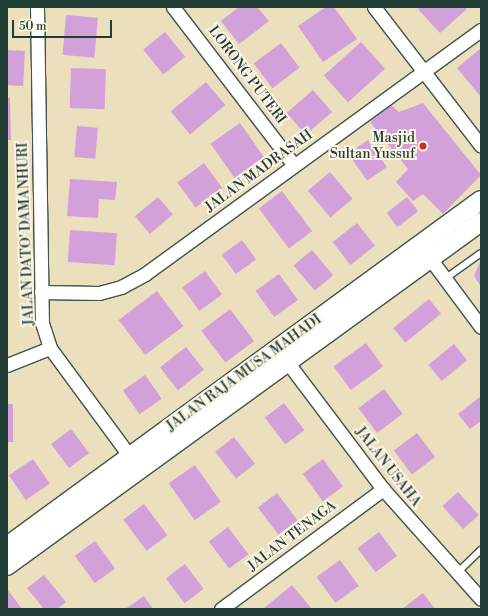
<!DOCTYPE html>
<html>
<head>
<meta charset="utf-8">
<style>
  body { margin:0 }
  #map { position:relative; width:488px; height:616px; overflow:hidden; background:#ecdfbd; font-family:"Libre Bodoni",serif }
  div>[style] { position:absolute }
  .building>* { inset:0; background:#d2a1d9; transform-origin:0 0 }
  .roads { filter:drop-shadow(1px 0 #3e5549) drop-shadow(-1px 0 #3e5549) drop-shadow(0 1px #3e5549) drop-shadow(0 -1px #3e5549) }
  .service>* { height:6px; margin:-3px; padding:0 3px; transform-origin:3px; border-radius:3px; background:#fff }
  .minor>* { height:13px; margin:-6.5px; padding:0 6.5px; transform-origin:6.5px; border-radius:6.5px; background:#fff }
  .secondary>* { height:18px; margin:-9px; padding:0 9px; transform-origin:9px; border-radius:9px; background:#fff }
  .dots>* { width:11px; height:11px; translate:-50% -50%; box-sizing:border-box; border:2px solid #fcf5e5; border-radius:50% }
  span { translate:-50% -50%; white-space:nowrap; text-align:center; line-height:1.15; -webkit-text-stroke:4px #fcf5e5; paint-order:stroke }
  .street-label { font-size:14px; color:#1f3d34 }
  .poi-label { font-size:14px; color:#1f3d34 }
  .right { translate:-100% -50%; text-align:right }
  .frame { position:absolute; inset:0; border:8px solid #1f3d34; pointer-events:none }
  .scale { position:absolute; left:12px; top:20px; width:100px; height:18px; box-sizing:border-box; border:2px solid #1f3d34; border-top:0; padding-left:5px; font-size:12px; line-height:14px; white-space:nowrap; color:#1f3d34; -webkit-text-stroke:3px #fcf5e5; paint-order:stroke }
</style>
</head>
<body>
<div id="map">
  <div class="building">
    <div style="clip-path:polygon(239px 7px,257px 7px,269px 21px,239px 44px,221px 21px)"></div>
    <div style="clip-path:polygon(326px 7px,334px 7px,357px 39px,323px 62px,298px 26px)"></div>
    <div style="clip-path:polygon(421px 7px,465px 7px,467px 9px,440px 33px,418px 9px)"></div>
    <div style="left:66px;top:15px;width:32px;height:40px;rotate:5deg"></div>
    <div style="left:165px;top:32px;width:32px;height:28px;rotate:51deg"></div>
    <div style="left:361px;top:42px;width:36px;height:50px;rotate:48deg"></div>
    <div style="left:281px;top:43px;width:31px;height:34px;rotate:53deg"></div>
    <div style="clip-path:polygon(481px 48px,481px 97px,457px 68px)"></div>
    <div style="left:7px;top:50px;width:18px;height:35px;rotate:3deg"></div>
    <div style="left:71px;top:68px;width:35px;height:40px;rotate:2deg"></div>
    <div style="left:206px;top:82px;width:30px;height:46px;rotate:50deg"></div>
    <div style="left:313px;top:90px;width:29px;height:35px;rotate:49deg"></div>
    <div style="clip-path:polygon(7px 98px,10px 98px,11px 140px,7px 140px)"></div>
    <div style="clip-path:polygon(423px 103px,481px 175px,443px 214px,423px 194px,413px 201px,396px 182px,408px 169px,370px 122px,390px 104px,399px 112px)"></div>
    <div style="left:240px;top:123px;width:42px;height:36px;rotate:55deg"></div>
    <div style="left:77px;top:126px;width:21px;height:31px;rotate:5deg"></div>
    <div style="left:368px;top:140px;width:33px;height:24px;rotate:55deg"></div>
    <div style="left:204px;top:163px;width:31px;height:33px;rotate:54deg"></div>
    <div style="left:330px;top:172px;width:35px;height:29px;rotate:50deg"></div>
    <div style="clip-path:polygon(70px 179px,117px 182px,115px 200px,99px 199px,98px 218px,67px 216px)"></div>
    <div style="left:282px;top:191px;width:50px;height:29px;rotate:53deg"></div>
    <div style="left:158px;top:197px;width:23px;height:30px;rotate:50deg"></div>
    <div style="left:407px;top:197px;width:18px;height:26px;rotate:52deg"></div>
    <div style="left:357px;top:223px;width:29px;height:31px;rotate:52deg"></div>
    <div style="left:70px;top:230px;width:47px;height:32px;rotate:4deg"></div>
    <div style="left:242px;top:240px;width:24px;height:25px;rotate:54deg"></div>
    <div style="left:312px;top:250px;width:33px;height:24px;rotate:50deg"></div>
    <div style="clip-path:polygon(481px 259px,481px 287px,474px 276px)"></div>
    <div style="left:205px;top:271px;width:29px;height:28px;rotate:54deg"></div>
    <div style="left:279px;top:274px;width:32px;height:29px;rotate:54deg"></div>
    <div style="left:157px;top:291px;width:44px;height:48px;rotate:53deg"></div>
    <div style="left:429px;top:299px;width:19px;height:46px;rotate:51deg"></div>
    <div style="left:230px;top:309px;width:40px;height:36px;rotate:53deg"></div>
    <div style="left:366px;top:343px;width:29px;height:40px;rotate:54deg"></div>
    <div style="left:454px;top:344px;width:21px;height:33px;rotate:51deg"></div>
    <div style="left:186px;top:347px;width:29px;height:33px;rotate:52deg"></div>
    <div style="left:145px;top:375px;width:29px;height:27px;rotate:55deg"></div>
    <div style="left:384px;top:389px;width:31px;height:32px;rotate:53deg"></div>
    <div style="clip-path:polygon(481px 396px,481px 421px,470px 429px,458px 414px)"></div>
    <div style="left:284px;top:403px;width:34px;height:24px;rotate:53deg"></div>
    <div style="left:7px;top:404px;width:6px;height:38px"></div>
    <div style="left:71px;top:429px;width:30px;height:25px;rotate:53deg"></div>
    <div style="left:417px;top:433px;width:30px;height:29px;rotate:53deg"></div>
    <div style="left:234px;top:437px;width:34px;height:24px;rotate:52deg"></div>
    <div style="left:33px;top:459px;width:30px;height:29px;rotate:56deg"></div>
    <div style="left:323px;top:459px;width:34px;height:25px;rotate:54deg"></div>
    <div style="left:195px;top:465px;width:45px;height:32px;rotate:55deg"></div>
    <div style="left:458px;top:492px;width:31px;height:21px;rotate:48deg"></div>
    <div style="left:277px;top:493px;width:34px;height:24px;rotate:53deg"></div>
    <div style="left:144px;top:504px;width:39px;height:26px;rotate:53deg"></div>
    <div style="left:228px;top:527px;width:34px;height:24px;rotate:53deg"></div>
    <div style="left:379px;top:532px;width:30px;height:27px;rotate:53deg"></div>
    <div style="left:95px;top:541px;width:34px;height:25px;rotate:54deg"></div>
    <div style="left:340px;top:560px;width:32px;height:29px;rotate:54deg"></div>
    <div style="left:185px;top:564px;width:31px;height:24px;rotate:53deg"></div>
    <div style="clip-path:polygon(44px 575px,66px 602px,57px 609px,44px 609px,27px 588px)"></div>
    <div style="clip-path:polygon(292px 585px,312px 609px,263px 609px)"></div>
    <div style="clip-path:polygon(7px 589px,22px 609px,7px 609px)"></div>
    <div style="clip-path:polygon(423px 593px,435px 609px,402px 609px)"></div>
    <div style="clip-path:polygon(144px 596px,153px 609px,125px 609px)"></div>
  </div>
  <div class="roads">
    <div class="service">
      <div style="left:446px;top:278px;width:43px;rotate:-35.5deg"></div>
      <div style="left:458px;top:572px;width:32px;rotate:-44deg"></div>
    </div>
    <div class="minor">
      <div style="left:37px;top:7px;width:316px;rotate:89.1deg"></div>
      <div style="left:42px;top:323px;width:26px;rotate:72deg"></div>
      <div style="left:50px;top:348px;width:142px;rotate:53.6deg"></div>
      <div style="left:173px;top:7px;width:199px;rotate:52.6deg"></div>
      <div style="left:374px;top:7px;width:175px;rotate:52.4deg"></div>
      <div style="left:426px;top:253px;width:92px;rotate:53.4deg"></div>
      <div style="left:41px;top:292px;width:58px;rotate:1deg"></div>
      <div style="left:99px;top:293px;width:23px;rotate:-15deg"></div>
      <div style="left:121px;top:287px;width:27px;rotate:-28deg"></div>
      <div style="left:145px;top:274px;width:415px;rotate:-36deg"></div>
      <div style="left:282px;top:355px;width:168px;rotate:53deg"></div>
      <div style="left:383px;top:489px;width:147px;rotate:48.3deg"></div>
      <div style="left:7px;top:365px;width:46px;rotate:-21.6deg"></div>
      <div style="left:221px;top:609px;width:202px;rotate:-36.5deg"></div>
    </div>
    <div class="secondary">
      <div style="left:7px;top:546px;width:587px;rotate:-36.13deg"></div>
      <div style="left:7px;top:566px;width:586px;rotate:-35.97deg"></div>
    </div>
  </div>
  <div class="dots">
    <div style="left:423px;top:146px;background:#c8321e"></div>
  </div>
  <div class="street-label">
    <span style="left:247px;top:75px;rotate:53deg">LORONG PUTERI</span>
    <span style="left:259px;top:171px;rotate:-36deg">JALAN MADRASAH</span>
    <span style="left:26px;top:234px;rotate:-92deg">JALAN DATO' DAMANHURI</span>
    <span style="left:244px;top:373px;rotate:-36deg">JALAN RAJA MUSA MAHADI</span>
    <span style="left:388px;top:467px;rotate:52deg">JALAN USAHA</span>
    <span style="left:292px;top:536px;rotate:-37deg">JALAN TENAGA</span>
  </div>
  <div class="poi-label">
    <span class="right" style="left:415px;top:146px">Masjid<br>Sultan Yussuf</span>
  </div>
  <div class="frame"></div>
  <div class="scale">50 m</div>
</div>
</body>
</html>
